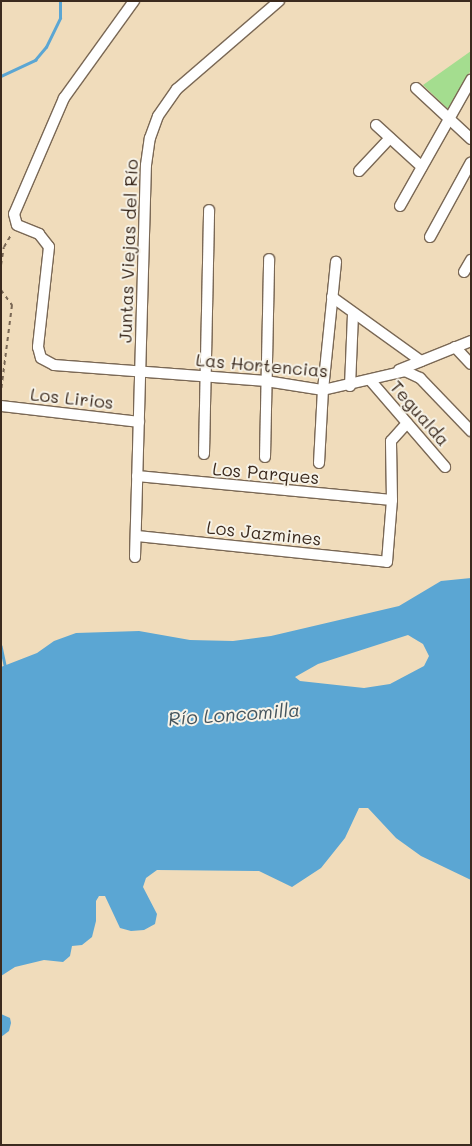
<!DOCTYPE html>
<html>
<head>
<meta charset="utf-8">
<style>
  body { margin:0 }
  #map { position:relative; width:472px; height:1146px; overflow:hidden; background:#f0dcbb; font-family:Mali,sans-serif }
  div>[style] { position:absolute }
  .green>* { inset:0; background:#a4dd8f }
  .water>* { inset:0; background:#5ba6d3 }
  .stream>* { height:2.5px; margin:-1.25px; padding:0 1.25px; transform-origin:1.25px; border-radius:1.25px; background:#5ba6d3 }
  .path>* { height:2px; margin-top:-1px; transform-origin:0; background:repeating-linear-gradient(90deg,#7a6855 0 4px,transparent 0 8px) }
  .roads { filter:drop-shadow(1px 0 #7a6855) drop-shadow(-1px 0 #7a6855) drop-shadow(0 1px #7a6855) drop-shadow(0 -1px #7a6855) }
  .minor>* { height:10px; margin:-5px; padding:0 5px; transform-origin:5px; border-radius:5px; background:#fff }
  span { translate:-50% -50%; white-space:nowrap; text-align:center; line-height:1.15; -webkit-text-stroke:4px #f7f3e8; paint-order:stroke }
  .street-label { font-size:18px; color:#3b2a1e }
  .water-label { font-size:19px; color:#46555d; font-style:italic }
  .frame { position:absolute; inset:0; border:2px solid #3b2a1e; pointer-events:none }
</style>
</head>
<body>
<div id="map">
  <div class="green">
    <div style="clip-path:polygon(471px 51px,471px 70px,448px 109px,423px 85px)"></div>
  </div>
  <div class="water">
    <div style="clip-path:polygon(evenodd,471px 578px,471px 880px,421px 856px,396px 838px,368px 808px,359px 808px,345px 838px,321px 868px,292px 887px,259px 871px,157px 870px,146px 878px,143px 887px,157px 914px,155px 924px,144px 930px,131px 931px,120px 928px,105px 896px,99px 896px,96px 901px,96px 921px,92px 937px,82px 945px,72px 946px,70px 956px,63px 962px,44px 960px,15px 967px,1px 976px,1px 667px,37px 653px,54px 641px,76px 633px,139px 631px,190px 640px,233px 641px,271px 636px,399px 606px,441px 581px,471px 578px,408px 635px,423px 644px,429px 656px,424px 666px,390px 684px,364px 688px,300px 681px,295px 677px,318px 664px,408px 635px)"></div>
    <div style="clip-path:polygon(1px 1014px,10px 1018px,11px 1023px,9px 1031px,1px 1037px)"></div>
  </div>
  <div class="stream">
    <div style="left:1px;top:76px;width:38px;rotate:-25deg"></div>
    <div style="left:35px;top:60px;width:17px;rotate:-50deg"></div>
    <div style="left:46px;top:47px;width:32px;rotate:-64deg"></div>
    <div style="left:60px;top:18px;width:17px;rotate:-90deg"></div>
    <div style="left:1px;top:646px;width:24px;rotate:78deg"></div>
  </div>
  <div class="path">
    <div style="left:1px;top:265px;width:18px;rotate:-81deg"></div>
    <div style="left:4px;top:247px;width:16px;rotate:-60deg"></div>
    <div style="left:1px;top:290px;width:19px;rotate:54deg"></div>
    <div style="left:12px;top:305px;width:87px;rotate:97.3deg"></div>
  </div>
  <div class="roads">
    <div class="minor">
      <div style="left:134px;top:1px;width:120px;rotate:125.8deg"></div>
      <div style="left:64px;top:98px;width:126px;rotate:113.3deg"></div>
      <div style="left:14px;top:214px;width:11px;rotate:75deg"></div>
      <div style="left:17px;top:225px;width:24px;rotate:22deg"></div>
      <div style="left:39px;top:234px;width:16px;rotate:52deg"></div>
      <div style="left:49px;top:247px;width:101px;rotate:96.3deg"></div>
      <div style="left:38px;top:347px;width:11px;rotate:75deg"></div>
      <div style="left:41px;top:358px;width:15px;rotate:28deg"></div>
      <div style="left:54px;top:365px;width:213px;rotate:4.3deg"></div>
      <div style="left:266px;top:381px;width:58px;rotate:9deg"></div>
      <div style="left:323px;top:390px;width:84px;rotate:-13deg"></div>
      <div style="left:405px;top:371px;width:17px;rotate:25deg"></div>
      <div style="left:420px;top:378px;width:74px;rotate:46.1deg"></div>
      <div style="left:416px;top:88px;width:75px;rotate:42.8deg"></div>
      <div style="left:376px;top:125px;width:62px;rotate:42.4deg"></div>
      <div style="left:359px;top:171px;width:45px;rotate:-46.8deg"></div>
      <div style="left:400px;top:206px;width:145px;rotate:-60.6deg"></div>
      <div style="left:430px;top:237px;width:85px;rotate:-61.3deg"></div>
      <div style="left:464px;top:272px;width:14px;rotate:-60deg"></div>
      <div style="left:332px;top:297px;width:110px;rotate:35.7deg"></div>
      <div style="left:455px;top:347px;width:23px;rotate:47deg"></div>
      <div style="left:399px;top:370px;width:78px;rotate:-21.9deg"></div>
      <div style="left:370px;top:380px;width:115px;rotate:49.2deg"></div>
      <div style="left:350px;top:386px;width:73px;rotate:-87.6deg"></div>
      <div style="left:1px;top:406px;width:139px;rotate:6.6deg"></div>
      <div style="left:204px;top:454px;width:244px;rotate:-88.8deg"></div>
      <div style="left:265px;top:457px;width:198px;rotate:-88.8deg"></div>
      <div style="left:319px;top:463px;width:73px;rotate:-86.9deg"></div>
      <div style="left:323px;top:390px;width:129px;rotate:-84.2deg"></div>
      <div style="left:137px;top:476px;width:256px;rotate:5.4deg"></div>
      <div style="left:137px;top:536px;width:251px;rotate:5.9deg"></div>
      <div style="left:387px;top:562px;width:62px;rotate:-85.4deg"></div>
      <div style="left:392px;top:500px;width:59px;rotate:-91deg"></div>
      <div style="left:391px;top:441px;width:24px;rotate:-48deg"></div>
      <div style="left:135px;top:557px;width:392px;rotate:-88.4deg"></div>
      <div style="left:146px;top:165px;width:27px;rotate:-82deg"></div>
      <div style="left:150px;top:138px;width:23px;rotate:-70deg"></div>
      <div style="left:158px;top:116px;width:33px;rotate:-55deg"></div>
      <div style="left:177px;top:89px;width:135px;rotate:-40.8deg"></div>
    </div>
  </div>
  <div class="street-label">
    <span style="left:128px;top:251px;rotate:-88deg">Juntas Viejas del Río</span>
    <span style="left:262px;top:365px;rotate:5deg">Las Hortencias</span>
    <span style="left:72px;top:398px;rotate:6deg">Los Lirios</span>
    <span style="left:420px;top:413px;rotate:49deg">Tegualda</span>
    <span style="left:266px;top:473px;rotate:5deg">Los Parques</span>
    <span style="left:264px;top:533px;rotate:6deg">Los Jazmines</span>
  </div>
  <div class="water-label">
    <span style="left:234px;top:714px;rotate:-4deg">Río Loncomilla</span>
  </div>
  <div class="frame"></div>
</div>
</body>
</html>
